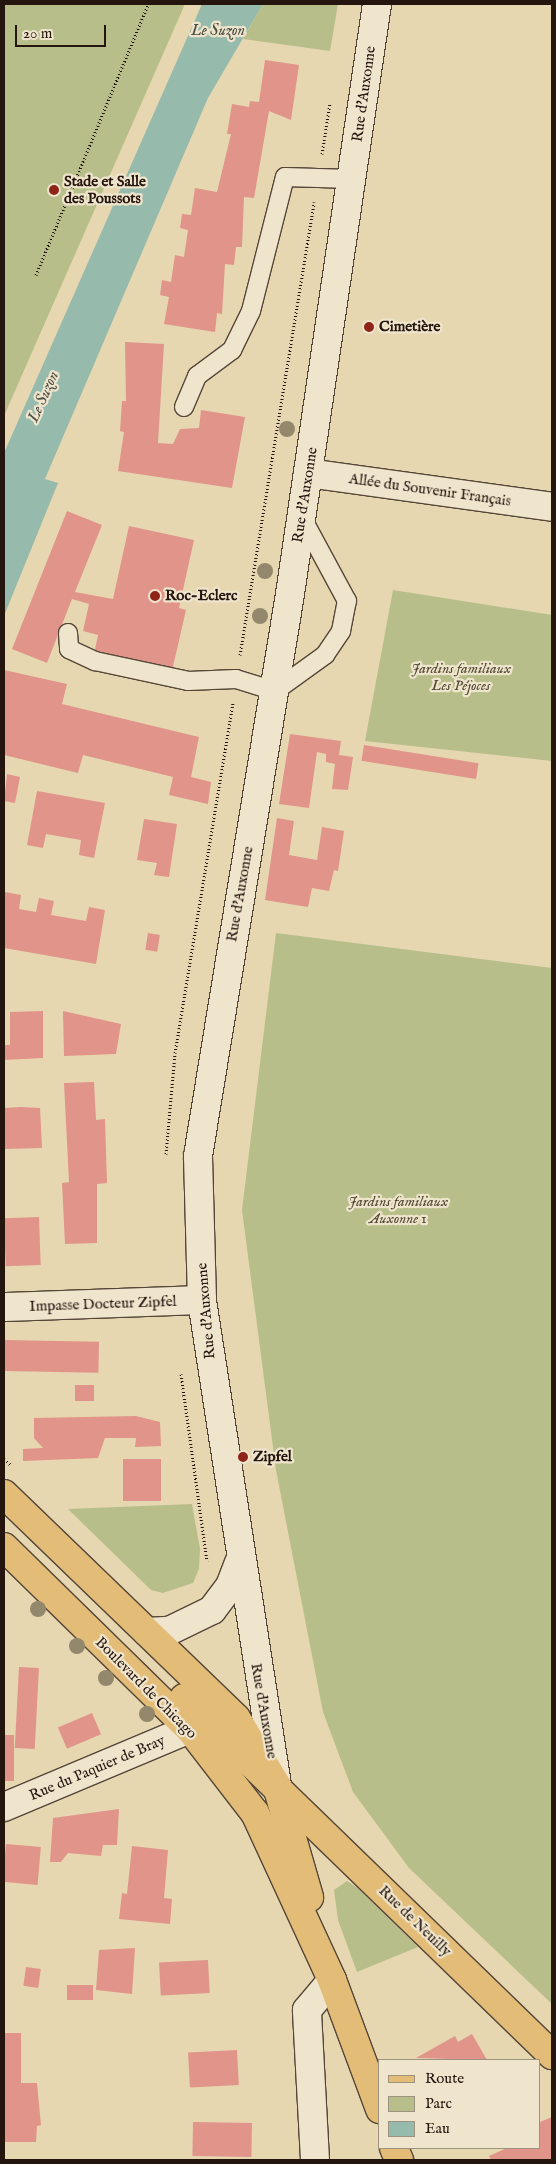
<!DOCTYPE html>
<html>
<head>
<meta charset="utf-8">
<style>
  body { margin:0 }
  #map { position:relative; width:556px; height:2164px; overflow:hidden; background:#e6d7b1; font-family:"IM FELL English",serif }
  div>[style] { position:absolute }
  .green>* { inset:0; background:#b7be8a }
  .water>* { inset:0; background:#96baac }
  .building>* { inset:0; background:#e1948a; transform-origin:0 0 }
  .path>* { height:3px; margin-top:-1.5px; transform-origin:0; background:repeating-linear-gradient(90deg,#25150f 0 1px,transparent 0 3.5px) }
  .roads { filter:drop-shadow(1px 0 #554638) drop-shadow(-1px 0 #554638) drop-shadow(0 1px #554638) drop-shadow(0 -1px #554638) }
  .service>* { height:18px; margin:-9px; padding:0 9px; transform-origin:9px; border-radius:9px; background:#efe5cc }
  .minor>* { height:28px; margin:-14px; padding:0 14px; transform-origin:14px; border-radius:14px; background:#efe5cc }
  .tertiary>* { height:28px; margin:-14px; padding:0 14px; transform-origin:14px; border-radius:14px; background:#efe5cc }
  .secondary>* { height:28px; margin:-14px; padding:0 14px; transform-origin:14px; border-radius:14px; background:#efe5cc }
  .primary>* { height:28px; margin:-14px; padding:0 14px; transform-origin:14px; border-radius:14px; background:#e3bc78 }
  .trees>* { width:16px; height:16px; margin:-8px; border-radius:50%; background:#94886c }
  .dots>* { width:14px; height:14px; translate:-50% -50%; box-sizing:border-box; border:2px solid #efe5cc; border-radius:50% }
  span { translate:-50% -50%; white-space:nowrap; text-align:center; line-height:1.15; -webkit-text-stroke:4.5px #efe5cc; paint-order:stroke }
  .street-label { font-size:15px; color:#25150f }
  .poi-label { font-size:15px; color:#25150f; font-weight:700 }
  .left { translate:0 -50%; text-align:left }
  .park-label { font-size:15px; color:#514834; font-style:italic }
  .water-label { font-size:16px; color:#4d4f46; font-style:italic }
  .frame { position:absolute; inset:0; border:5px solid #25150f; pointer-events:none }
  .legend { position:absolute; left:378px; top:2059px; width:162px; height:90px; box-sizing:border-box; background:#efe5cc; border:1px solid #9e9280; margin:0; padding:6px 9px; list-style:none; font-size:15px; color:#25150f }
  .legend li { display:flex; align-items:center; gap:10px; height:25px }
  .legend b { width:25px; border:1px solid #9e9280 }
  .scale { position:absolute; left:15px; top:25px; width:91px; height:22px; box-sizing:border-box; border:2px solid #25150f; border-top:0; padding-left:6px; font-size:15px; line-height:18px; white-space:nowrap; color:#25150f; -webkit-text-stroke:4px #efe5cc; paint-order:stroke }
</style>
</head>
<body>
<div id="map">
  <div class="green">
    <div style="clip-path:polygon(4px 4px,185px 4px,4px 416px)"></div>
    <div style="clip-path:polygon(263px 4px,338px 4px,330px 51px,243px 39px)"></div>
    <div style="clip-path:polygon(393px 590px,552px 615px,552px 761px,365px 741px)"></div>
    <div style="clip-path:polygon(276px 933px,552px 968px,552px 2004px,409px 1868px,353px 1792px,323px 1712px,276px 1470px,242px 1210px)"></div>
    <div style="clip-path:polygon(192px 1504px,200px 1549px,199px 1569px,193px 1583px,163px 1593px,151px 1590px,68px 1509px)"></div>
    <div style="clip-path:polygon(347px 1881px,359px 1889px,418px 1947px,357px 1972px,338px 1920px,334px 1890px)"></div>
  </div>
  <div class="water">
    <div style="clip-path:polygon(202px 4px,263px 4px,208px 98px,45px 479px,58px 483px,4px 616px,4px 453px)"></div>
  </div>
  <div class="building">
    <div style="clip-path:polygon(265px 60px,299px 65px,291px 120px,269px 111px,254px 198px,244px 197px,242px 247px,236px 247px,234px 265px,225px 264px,222px 314px,217px 313px,215px 332px,164px 324px,169px 297px,160px 295px,162px 280px,171px 282px,175px 255px,184px 257px,188px 230px,180px 228px,182px 214px,191px 215px,195px 188px,217px 192px,231px 134px,227px 134px,232px 104px,249px 107px,250px 101px,259px 102px)"></div>
    <div style="clip-path:polygon(125px 342px,164px 344px,158px 443px,173px 444px,180px 429px,199px 428px,201px 410px,245px 417px,232px 488px,118px 471px,124px 432px,120px 431px,122px 401px,126px 401px)"></div>
    <div style="clip-path:polygon(67px 511px,102px 525px,75px 592px,113px 599px,129px 526px,194px 540px,179px 608px,186px 610px,172px 671px,94px 654px,98px 635px,83px 631px,89px 604px,72px 599px,47px 663px,12px 649px)"></div>
    <div style="clip-path:polygon(4px 670px,67px 684px,62px 704px,199px 737px,191px 777px,211px 782px,208px 804px,169px 795px,173px 777px,83px 755px,78px 773px,4px 755px)"></div>
    <div style="clip-path:polygon(290px 734px,341px 741px,339px 755px,353px 757px,348px 790px,332px 789px,335px 764px,326px 762px,326px 754px,317px 752px,309px 808px,279px 804px)"></div>
    <div style="left:364px;top:745px;width:116px;height:16px;rotate:9deg"></div>
    <div style="clip-path:polygon(7px 774px,20px 777px,15px 803px,4px 801px)"></div>
    <div style="clip-path:polygon(37px 791px,105px 803px,94px 858px,79px 855px,81px 840px,46px 834px,43px 848px,27px 845px)"></div>
    <div style="clip-path:polygon(277px 818px,294px 821px,289px 855px,317px 860px,322px 827px,344px 831px,338px 871px,334px 870px,329px 891px,312px 888px,308px 907px,265px 900px)"></div>
    <div style="clip-path:polygon(144px 819px,177px 824px,169px 877px,154px 875px,157px 863px,137px 860px)"></div>
    <div style="clip-path:polygon(5px 892px,21px 895px,19px 909px,36px 912px,39px 898px,54px 901px,51px 915px,86px 921px,89px 907px,105px 910px,96px 964px,4px 948px)"></div>
    <div style="left:148px;top:933px;width:12px;height:17px;rotate:9deg"></div>
    <div style="clip-path:polygon(43px 1011px,43px 1058px,4px 1060px,4px 1045px,10px 1045px,10px 1012px)"></div>
    <div style="clip-path:polygon(63px 1011px,121px 1024px,116px 1054px,64px 1056px)"></div>
    <div style="clip-path:polygon(94px 1082px,96px 1120px,105px 1119px,107px 1183px,97px 1184px,97px 1243px,65px 1244px,62px 1183px,69px 1182px,64px 1083px)"></div>
    <div style="clip-path:polygon(21px 1107px,40px 1108px,42px 1148px,4px 1149px,4px 1108px)"></div>
    <div style="left:39px;top:1217px;width:48px;height:35px;rotate:88deg"></div>
    <div style="left:4px;top:1340px;width:95px;height:31px;rotate:1deg"></div>
    <div style="left:75px;top:1385px;width:19px;height:16px"></div>
    <div style="clip-path:polygon(136px 1416px,160px 1422px,161px 1446px,135px 1447px,136px 1438px,105px 1438px,98px 1458px,23px 1461px,23px 1449px,43px 1448px,34px 1438px,34px 1418px)"></div>
    <div style="left:161px;top:1459px;width:42px;height:38px;rotate:90deg"></div>
    <div style="left:19px;top:1667px;width:20px;height:81px;rotate:3deg"></div>
    <div style="left:92px;top:1713px;width:23px;height:37px;rotate:67deg"></div>
    <div style="left:4px;top:1735px;width:10px;height:46px"></div>
    <div style="clip-path:polygon(119px 1809px,117px 1845px,103px 1845px,101px 1856px,68px 1853px,61px 1862px,50px 1862px,53px 1818px)"></div>
    <div style="left:6px;top:1844px;width:35px;height:38px;rotate:5deg"></div>
    <div style="clip-path:polygon(132px 1846px,168px 1850px,164px 1898px,172px 1899px,170px 1924px,119px 1919px,122px 1893px,127px 1894px)"></div>
    <div style="clip-path:polygon(135px 1948px,132px 1994px,96px 1990px,99px 1950px)"></div>
    <div style="left:208px;top:1960px;width:33px;height:49px;rotate:87deg"></div>
    <div style="left:26px;top:1967px;width:15px;height:19px;rotate:8deg"></div>
    <div style="left:93px;top:1985px;width:15px;height:26px;rotate:90deg"></div>
    <div style="clip-path:polygon(4px 2033px,21px 2033px,21px 2083px,37px 2083px,41px 2125px,37px 2126px,36px 2142px,4px 2142px)"></div>
    <div style="clip-path:polygon(472px 2034px,487px 2060px,416px 2058px,455px 2036px,458px 2042px)"></div>
    <div style="left:237px;top:2050px;width:35px;height:49px;rotate:87deg"></div>
    <div style="clip-path:polygon(552px 2117px,552px 2160px,491px 2160px,489px 2156px,507px 2148px,540px 2148px,540px 2122px)"></div>
    <div style="left:193px;top:2122px;width:59px;height:34px;rotate:1deg"></div>
  </div>
  <div class="path">
    <div style="left:322px;top:154px;width:52px;rotate:-81.1deg"></div>
    <div style="left:36px;top:275px;width:293px;rotate:-67.5deg"></div>
    <div style="left:240px;top:655px;width:459px;rotate:-80.7deg"></div>
    <div style="left:166px;top:1154px;width:101px;rotate:-84.9deg"></div>
    <div style="left:175px;top:1053px;width:355px;rotate:-80.6deg"></div>
    <div style="left:181px;top:1374px;width:189px;rotate:82.1deg"></div>
    <div style="left:4px;top:1459px;width:9px;rotate:41deg"></div>
  </div>
  <div class="roads">
    <div class="service">
      <div style="left:184px;top:407px;width:34px;rotate:-67deg"></div>
      <div style="left:197px;top:376px;width:44px;rotate:-36.6deg"></div>
      <div style="left:232px;top:350px;width:43px;rotate:-64deg"></div>
      <div style="left:251px;top:311px;width:138px;rotate:-75.8deg"></div>
      <div style="left:285px;top:177px;width:66px;rotate:1.7deg"></div>
      <div style="left:68px;top:633px;width:16px;rotate:86deg"></div>
      <div style="left:69px;top:649px;width:29px;rotate:25deg"></div>
      <div style="left:95px;top:661px;width:95px;rotate:12.1deg"></div>
      <div style="left:188px;top:681px;width:48px;rotate:-2.4deg"></div>
      <div style="left:236px;top:679px;width:41px;rotate:17.1deg"></div>
      <div style="left:275px;top:691px;width:62px;rotate:-35.8deg"></div>
      <div style="left:325px;top:655px;width:29px;rotate:-56deg"></div>
      <div style="left:341px;top:631px;width:31px;rotate:-79deg"></div>
      <div style="left:347px;top:601px;width:97px;rotate:-118.4deg"></div>
    </div>
    <div class="minor">
      <div style="left:4px;top:1307px;width:198px;rotate:-2deg"></div>
      <div style="left:4px;top:1807px;width:202px;rotate:-22.8deg"></div>
      <div style="left:315px;top:2160px;width:150px;rotate:-93.1deg"></div>
      <div style="left:307px;top:2010px;width:39px;rotate:-50deg"></div>
    </div>
    <div class="tertiary">
      <div style="left:308px;top:473px;width:246px;rotate:7.9deg"></div>
    </div>
    <div class="secondary">
      <div style="left:147px;top:1632px;width:22px;rotate:-3deg"></div>
      <div style="left:169px;top:1631px;width:48px;rotate:-26deg"></div>
      <div style="left:212px;top:1610px;width:30px;rotate:-53deg"></div>
      <div style="left:230px;top:1586px;width:26px;rotate:-69deg"></div>
      <div style="left:277px;top:1785px;width:491px;rotate:-98.8deg"></div>
      <div style="left:202px;top:1300px;width:144px;rotate:-91.6deg"></div>
      <div style="left:198px;top:1156px;width:569px;rotate:-80.7deg"></div>
      <div style="left:290px;top:594px;width:596px;rotate:-81.61deg"></div>
    </div>
    <div class="primary">
      <div style="left:4px;top:1494px;width:322px;rotate:44deg"></div>
      <div style="left:236px;top:1718px;width:79px;rotate:58.9deg"></div>
      <div style="left:277px;top:1786px;width:116px;rotate:73.9deg"></div>
      <div style="left:4px;top:1547px;width:260px;rotate:44.4deg"></div>
      <div style="left:190px;top:1729px;width:106px;rotate:52.3deg"></div>
      <div style="left:255px;top:1813px;width:184px;rotate:65.2deg"></div>
      <div style="left:332px;top:1980px;width:138px;rotate:69.6deg"></div>
      <div style="left:184px;top:1698px;width:513px;rotate:44.13deg"></div>
      <div style="left:394px;top:2148px;width:13px;rotate:67deg"></div>
    </div>
  </div>
  <div class="trees">
    <div style="left:287px;top:429px"></div>
    <div style="left:265px;top:571px"></div>
    <div style="left:260px;top:616px"></div>
    <div style="left:38px;top:1609px"></div>
    <div style="left:77px;top:1646px"></div>
    <div style="left:106px;top:1678px"></div>
    <div style="left:147px;top:1714px"></div>
  </div>
  <div class="dots">
    <div style="left:54px;top:190px;background:#8f2418"></div>
    <div style="left:369px;top:327px;background:#8f2418"></div>
    <div style="left:155px;top:596px;background:#8f2418"></div>
    <div style="left:243px;top:1457px;background:#8f2418"></div>
  </div>
  <div class="street-label">
    <span style="left:364px;top:94px;rotate:-82deg">Rue d'Auxonne</span>
    <span style="left:430px;top:490px;rotate:8deg">Allée du Souvenir Français</span>
    <span style="left:305px;top:495px;rotate:-81deg">Rue d'Auxonne</span>
    <span style="left:240px;top:894px;rotate:-80deg">Rue d'Auxonne</span>
    <span style="left:103px;top:1304px;rotate:-2deg">Impasse Docteur Zipfel</span>
    <span style="left:206px;top:1311px;rotate:-95deg">Rue d'Auxonne</span>
    <span style="left:146px;top:1688px;rotate:45deg">Boulevard de Chicago</span>
    <span style="left:264px;top:1711px;rotate:80deg">Rue d'Auxonne</span>
    <span style="left:97px;top:1768px;rotate:-23deg">Rue du Paquier de Bray</span>
    <span style="left:415px;top:1921px;rotate:44deg">Rue de Neuilly</span>
  </div>
  <div class="poi-label">
    <span class="left" style="left:64px;top:190px">Stade et Salle<br>des Poussots</span>
    <span class="left" style="left:379px;top:327px">Cimetière</span>
    <span class="left" style="left:165px;top:596px">Roc-Eclerc</span>
    <span class="left" style="left:253px;top:1457px">Zipfel</span>
  </div>
  <div class="park-label">
    <span style="left:461px;top:677px">Jardins familiaux<br>Les Péjoces</span>
    <span style="left:398px;top:1210px">Jardins familiaux<br>Auxonne 1</span>
  </div>
  <div class="water-label">
    <span style="left:218px;top:31px">Le Suzon</span>
    <span style="left:44px;top:397px;rotate:-66deg">Le Suzon</span>
  </div>
  <div class="frame"></div>
  <ul class="legend">
  <li><b style="height:6px;background:#e3bc78"></b>Route</li>
  <li><b style="height:14px;background:#b7be8a"></b>Parc</li>
  <li><b style="height:14px;background:#96baac"></b>Eau</li>
  </ul>
  <div class="scale">20 m</div>
</div>
</body>
</html>
